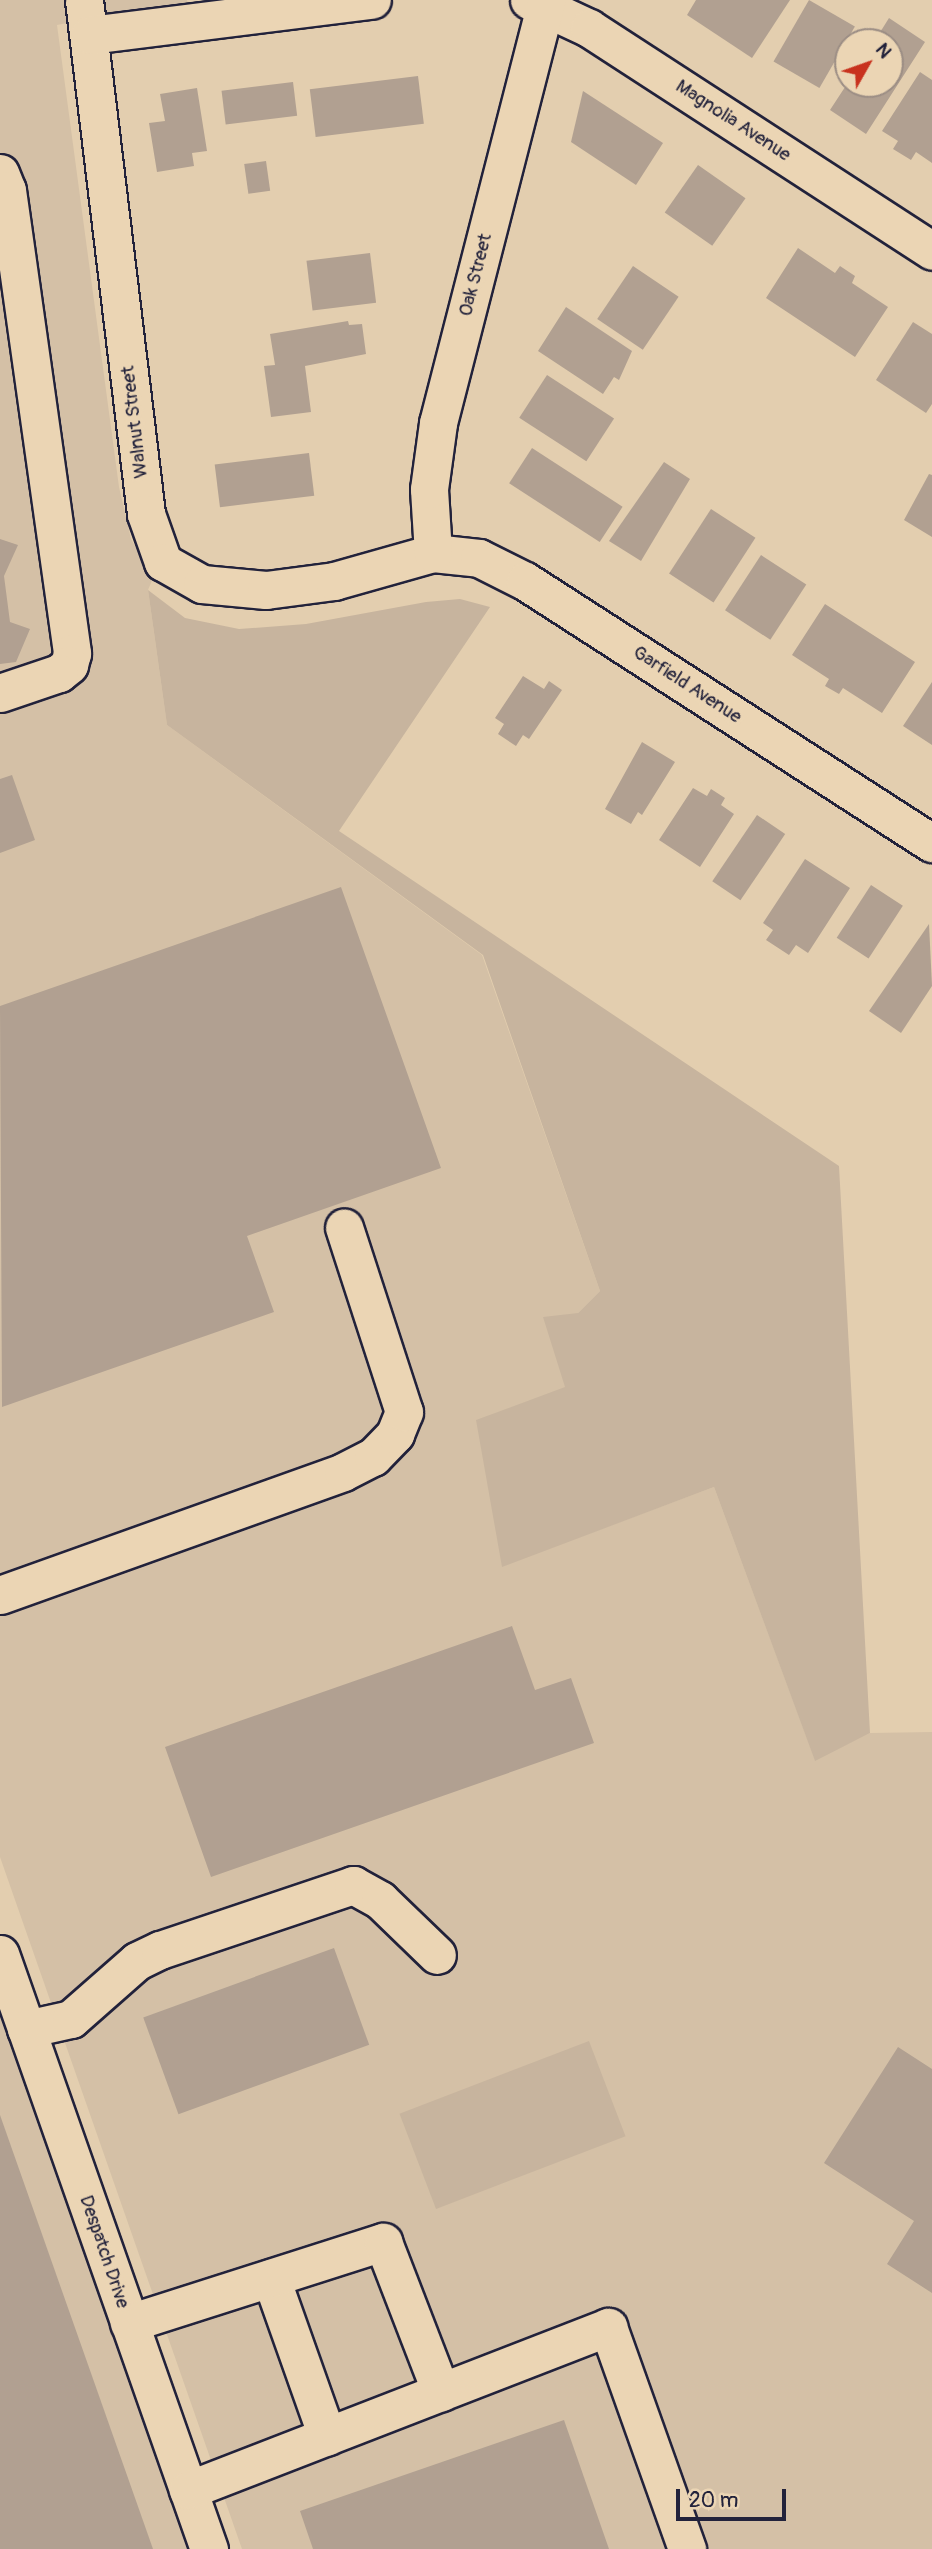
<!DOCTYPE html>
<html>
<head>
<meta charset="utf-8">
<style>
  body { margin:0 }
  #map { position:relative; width:932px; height:2549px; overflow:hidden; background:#e3ceaf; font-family:Pangolin,sans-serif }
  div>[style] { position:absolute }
  .built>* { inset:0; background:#d4c0a6 }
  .green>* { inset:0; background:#c7b49e; transform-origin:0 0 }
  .building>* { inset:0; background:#b1a091; transform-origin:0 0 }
  .roads { filter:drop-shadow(2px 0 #22223b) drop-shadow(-2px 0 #22223b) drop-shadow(0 2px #22223b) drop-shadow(0 -2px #22223b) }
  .minor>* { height:37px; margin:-18.5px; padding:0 18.5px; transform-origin:18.5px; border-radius:18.5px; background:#ebd5b4 }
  span { translate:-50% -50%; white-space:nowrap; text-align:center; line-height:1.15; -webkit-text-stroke:7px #ebd5b4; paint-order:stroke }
  .street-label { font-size:19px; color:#22223b }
  .north { position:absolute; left:834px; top:28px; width:70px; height:70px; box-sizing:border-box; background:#ebd5b4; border:2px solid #9b8d84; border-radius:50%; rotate:50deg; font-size:19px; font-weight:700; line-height:28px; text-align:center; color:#22223b }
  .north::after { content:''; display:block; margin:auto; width:24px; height:32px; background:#c8321e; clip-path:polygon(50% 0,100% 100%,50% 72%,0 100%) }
  .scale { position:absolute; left:676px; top:2489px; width:110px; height:32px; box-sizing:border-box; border:4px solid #22223b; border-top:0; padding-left:9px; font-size:21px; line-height:24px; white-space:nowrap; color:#22223b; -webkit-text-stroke:5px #ebd5b4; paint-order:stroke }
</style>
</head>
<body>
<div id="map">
  <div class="built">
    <div style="clip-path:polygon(0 0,187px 0,188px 6px,127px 11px,57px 25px,119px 487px,131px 539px,153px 578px,148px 590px,167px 725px,482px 955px,600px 1291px,578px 1313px,565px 1387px,502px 1566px,714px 1487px,815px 1760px,870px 1733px,932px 1732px,932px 2549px,242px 2549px,0 1857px)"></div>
    <div style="clip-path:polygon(0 1996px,192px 2549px,0 2549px)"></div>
  </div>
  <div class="green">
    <div style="clip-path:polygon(148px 590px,185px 618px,239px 629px,306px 624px,426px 602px,460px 599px,490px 607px,339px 831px,839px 1166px,870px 1733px,815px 1761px,714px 1487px,502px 1567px,476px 1420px,565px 1387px,543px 1317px,578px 1313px,600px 1291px,483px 955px,167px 725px)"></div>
    <div style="left:589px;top:2041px;width:102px;height:203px;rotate:69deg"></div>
  </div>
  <div class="building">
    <div style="clip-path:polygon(696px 0,790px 0,752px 58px,687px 15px)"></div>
    <div style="left:809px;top:0;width:53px;height:71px;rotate:30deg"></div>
    <div style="clip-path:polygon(889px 18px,925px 42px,866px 134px,830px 110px,847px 84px,890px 84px,890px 42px,874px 42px)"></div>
    <div style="clip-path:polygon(920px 72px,932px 80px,932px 163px,916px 152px,911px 160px,893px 149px,898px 141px,882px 131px)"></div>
    <div style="left:418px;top:76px;width:48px;height:109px;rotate:83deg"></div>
    <div style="left:293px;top:82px;width:34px;height:72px;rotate:83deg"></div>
    <div style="clip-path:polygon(197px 88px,207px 151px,192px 153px,194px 166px,157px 172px,149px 123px,165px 121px,160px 94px)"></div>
    <div style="clip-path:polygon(583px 91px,663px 143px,636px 185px,571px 142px)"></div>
    <div style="left:266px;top:161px;width:30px;height:22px;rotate:82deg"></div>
    <div style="left:698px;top:165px;width:58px;height:58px;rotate:35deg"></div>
    <div style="clip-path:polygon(798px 248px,835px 273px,840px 266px,855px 276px,852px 283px,888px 307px,855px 357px,766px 298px)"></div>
    <div style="left:370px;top:253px;width:50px;height:64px;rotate:83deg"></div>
    <div style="left:633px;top:266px;width:55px;height:64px;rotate:34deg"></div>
    <div style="clip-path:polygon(566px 307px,632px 351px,619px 380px,614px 377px,603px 394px,538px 351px)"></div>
    <div style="clip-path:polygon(348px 321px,349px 325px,362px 324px,366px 354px,305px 366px,311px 412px,271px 417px,264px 366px,275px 365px,270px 334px)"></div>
    <div style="clip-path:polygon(913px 322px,932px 334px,932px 404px,926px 413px,876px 380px)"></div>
    <div style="left:547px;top:375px;width:80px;height:51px;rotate:33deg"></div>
    <div style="left:532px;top:448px;width:108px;height:42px;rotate:33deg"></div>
    <div style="left:309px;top:453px;width:43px;height:95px;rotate:83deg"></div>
    <div style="clip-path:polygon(664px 462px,690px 479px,641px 561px,609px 541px)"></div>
    <div style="clip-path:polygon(929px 474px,932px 475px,932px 537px,904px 520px)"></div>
    <div style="left:711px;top:509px;width:53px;height:77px;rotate:33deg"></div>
    <div style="clip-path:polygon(0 539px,18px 545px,4px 576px,10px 622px,30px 629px,16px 662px,0 664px)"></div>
    <div style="left:761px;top:555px;width:54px;height:66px;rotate:33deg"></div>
    <div style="clip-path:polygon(825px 604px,915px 662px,882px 713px,843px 688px,839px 694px,825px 686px,829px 679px,792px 655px)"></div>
    <div style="clip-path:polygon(523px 676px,544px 689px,549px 681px,562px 690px,529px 739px,523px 735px,516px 746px,498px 734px,504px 724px,495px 718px)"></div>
    <div style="clip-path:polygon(932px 682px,932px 745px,903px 726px)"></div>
    <div style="clip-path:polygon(642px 742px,675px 762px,642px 815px,638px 812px,631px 824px,605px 809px)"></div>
    <div style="clip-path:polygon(12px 775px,35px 840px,0 853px,0 779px)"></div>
    <div style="clip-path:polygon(693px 788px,707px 796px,711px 789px,725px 798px,721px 805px,734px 814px,700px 867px,659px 840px)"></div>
    <div style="left:757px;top:815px;width:34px;height:80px;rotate:34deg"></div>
    <div style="clip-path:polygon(805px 859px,850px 888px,808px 953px,796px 945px,789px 955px,766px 940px,773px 930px,763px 923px)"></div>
    <div style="left:871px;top:885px;width:38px;height:63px;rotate:33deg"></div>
    <div style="clip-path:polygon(341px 887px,441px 1168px,247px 1236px,274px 1312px,2px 1407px,0 1006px)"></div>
    <div style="clip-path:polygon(929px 924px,932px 986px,901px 1033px,869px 1011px)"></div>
    <div style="clip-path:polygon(512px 1626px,535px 1690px,571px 1678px,594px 1743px,211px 1877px,165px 1747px)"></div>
    <div style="left:334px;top:1948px;width:103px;height:203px;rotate:70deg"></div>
    <div style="clip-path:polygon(898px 2047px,932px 2069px,932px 2293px,887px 2264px,914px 2221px,824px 2163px)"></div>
    <div style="clip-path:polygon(0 2115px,153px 2549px,0 2549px)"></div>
    <div style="clip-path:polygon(564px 2420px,609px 2549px,313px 2549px,300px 2511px)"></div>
  </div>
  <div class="roads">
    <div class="minor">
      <div style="left:84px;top:0;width:518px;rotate:83.12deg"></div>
      <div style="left:146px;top:514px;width:51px;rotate:70.5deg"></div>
      <div style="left:163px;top:562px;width:45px;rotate:29.4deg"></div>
      <div style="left:202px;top:584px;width:64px;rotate:5.4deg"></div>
      <div style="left:266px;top:590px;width:69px;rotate:-7.5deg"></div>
      <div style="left:334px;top:581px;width:103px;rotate:-15.8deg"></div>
      <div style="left:433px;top:553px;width:46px;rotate:6.2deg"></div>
      <div style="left:479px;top:558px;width:51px;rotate:26.6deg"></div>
      <div style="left:525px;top:581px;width:484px;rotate:32.8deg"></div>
      <div style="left:529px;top:0;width:66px;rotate:25deg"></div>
      <div style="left:589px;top:28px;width:409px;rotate:33deg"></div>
      <div style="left:89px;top:35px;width:285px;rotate:-7.1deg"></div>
      <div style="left:0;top:173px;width:18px;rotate:68deg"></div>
      <div style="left:7px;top:190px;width:468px;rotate:82deg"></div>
      <div style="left:72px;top:653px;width:12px;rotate:104deg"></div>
      <div style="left:69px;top:665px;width:13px;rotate:141deg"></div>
      <div style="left:59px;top:673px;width:62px;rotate:161.3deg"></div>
      <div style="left:433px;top:553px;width:64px;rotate:-93.6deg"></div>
      <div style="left:429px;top:489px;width:67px;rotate:-82.2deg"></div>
      <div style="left:438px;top:423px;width:437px;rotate:-75.6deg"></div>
      <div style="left:0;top:1595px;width:364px;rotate:-19.7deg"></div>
      <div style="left:343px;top:1472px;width:34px;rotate:-27deg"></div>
      <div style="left:373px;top:1457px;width:32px;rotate:-46deg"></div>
      <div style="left:395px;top:1434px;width:24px;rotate:-68deg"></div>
      <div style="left:404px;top:1412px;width:194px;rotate:-108deg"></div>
      <div style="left:0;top:1954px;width:631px;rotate:70.65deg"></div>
      <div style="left:26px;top:2029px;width:46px;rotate:-12.5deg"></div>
      <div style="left:71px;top:2019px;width:88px;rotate:-41.3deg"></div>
      <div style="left:137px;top:1961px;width:25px;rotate:-26deg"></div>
      <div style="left:160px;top:1950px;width:204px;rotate:-18.6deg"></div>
      <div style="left:353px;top:1885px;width:31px;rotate:29deg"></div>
      <div style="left:380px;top:1900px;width:79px;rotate:44deg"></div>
      <div style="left:271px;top:2278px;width:168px;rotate:70.5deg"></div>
      <div style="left:129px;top:2323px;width:267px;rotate:-17.7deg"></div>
      <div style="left:383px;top:2242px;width:161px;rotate:68.9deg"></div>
      <div style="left:188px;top:2490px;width:451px;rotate:-21.2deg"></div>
      <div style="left:608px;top:2327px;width:236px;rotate:70.4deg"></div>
    </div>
  </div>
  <div class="street-label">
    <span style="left:733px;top:121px;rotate:33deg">Magnolia Avenue</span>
    <span style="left:476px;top:275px;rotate:-76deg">Oak Street</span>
    <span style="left:135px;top:422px;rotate:-97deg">Walnut Street</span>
    <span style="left:687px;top:685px;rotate:33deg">Garfield Avenue</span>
    <span style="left:104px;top:2252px;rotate:71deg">Despatch Drive</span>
  </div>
  <div class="north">N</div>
  <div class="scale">20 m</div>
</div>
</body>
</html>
